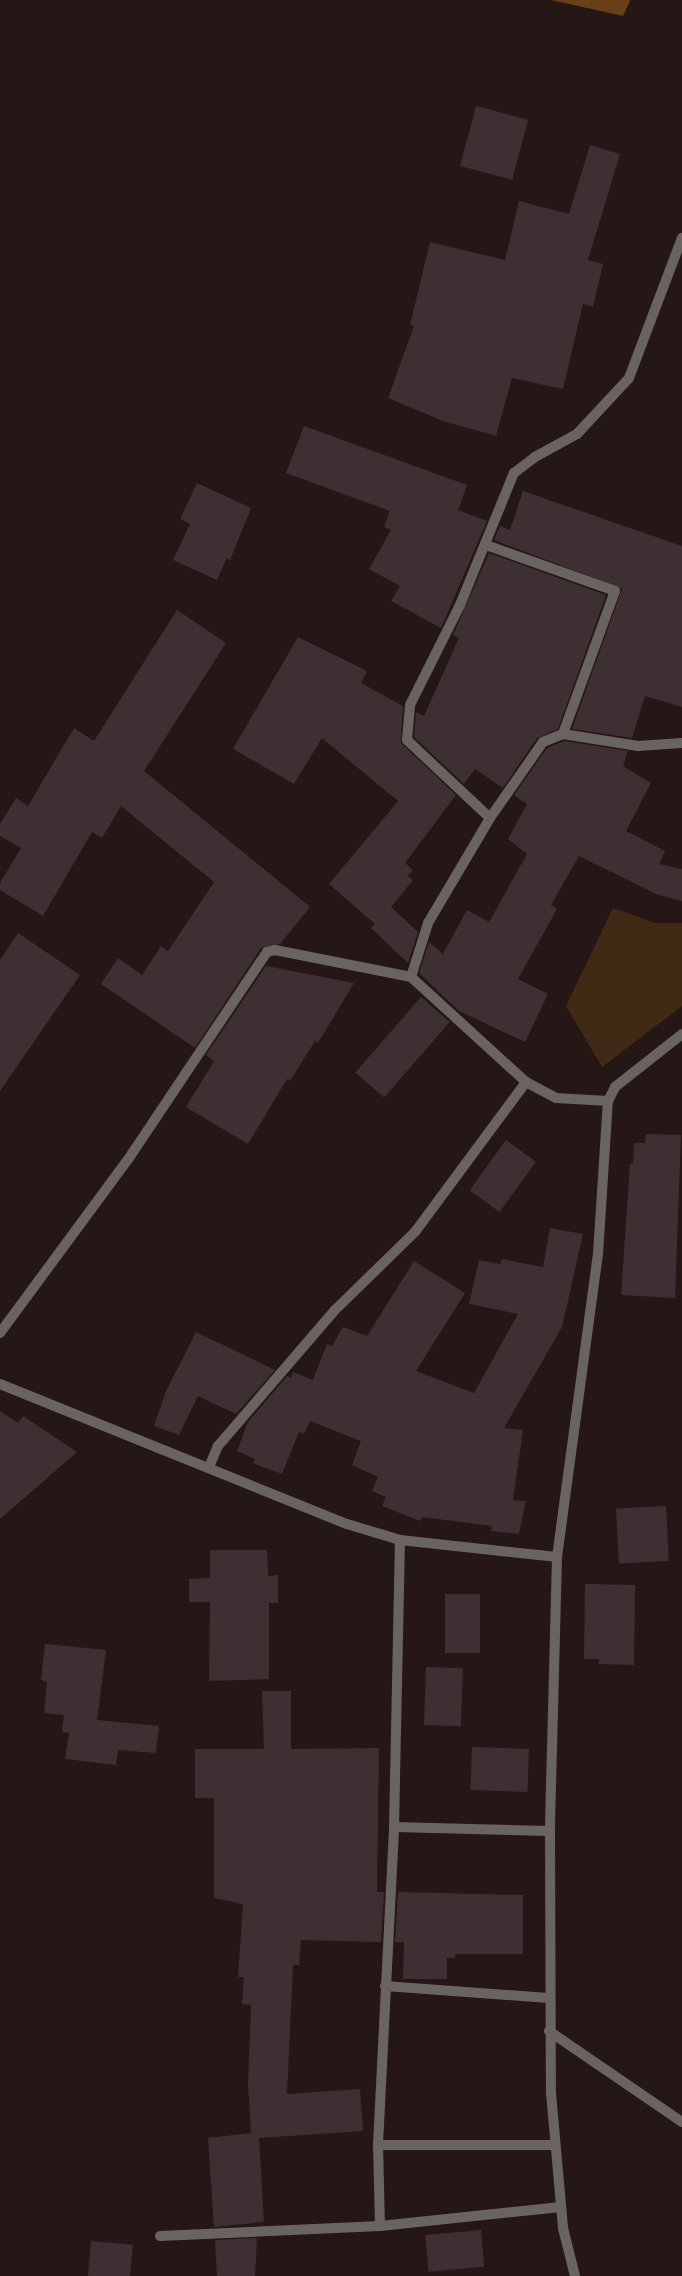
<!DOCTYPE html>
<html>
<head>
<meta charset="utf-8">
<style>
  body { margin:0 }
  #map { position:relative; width:682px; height:2276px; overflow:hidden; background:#241716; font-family:Manrope,sans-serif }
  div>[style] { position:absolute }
  .green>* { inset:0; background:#412a15 }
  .forest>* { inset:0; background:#6a4018 }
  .building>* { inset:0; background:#3e3032; transform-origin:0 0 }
  .service>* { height:10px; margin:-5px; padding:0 5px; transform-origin:5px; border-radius:5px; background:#6a6461 }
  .minor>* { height:10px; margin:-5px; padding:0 5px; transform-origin:5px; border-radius:5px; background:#6a6461 }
  .tertiary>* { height:10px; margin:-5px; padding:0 5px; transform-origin:5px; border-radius:5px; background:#6a6461 }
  span { translate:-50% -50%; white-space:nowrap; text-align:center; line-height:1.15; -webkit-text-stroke:5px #1a0e0d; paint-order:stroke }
</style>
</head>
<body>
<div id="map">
  <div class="green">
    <div style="clip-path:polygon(613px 908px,655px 923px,682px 923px,682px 1006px,602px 1067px,566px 1006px)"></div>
  </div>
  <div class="forest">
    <div style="clip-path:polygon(551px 0,629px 0,630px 1px,623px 16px)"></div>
  </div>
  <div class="building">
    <div style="left:476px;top:106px;width:54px;height:62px;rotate:15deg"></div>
    <div style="clip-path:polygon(590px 145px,620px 154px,588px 260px,603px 264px,593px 307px,583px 304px,563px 389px,512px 378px,496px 436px,443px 421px,388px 398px,414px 326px,410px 325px,430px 242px,505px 260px,519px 201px,569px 214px)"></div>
    <div style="clip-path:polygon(304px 426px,467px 485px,458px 510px,487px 521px,441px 628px,391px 601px,400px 586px,369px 569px,391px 530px,384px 527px,390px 511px,286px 473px)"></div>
    <div style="clip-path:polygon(197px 483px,251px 508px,230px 560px,227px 558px,217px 580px,173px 560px,190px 524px,180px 519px)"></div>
    <div style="clip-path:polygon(523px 491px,682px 546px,682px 707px,645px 696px,632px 738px,572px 729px,622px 589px,494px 540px,500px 526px,510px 530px)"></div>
    <div style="clip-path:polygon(489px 553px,606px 595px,558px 729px,537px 738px,503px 788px,475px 769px,464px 784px,414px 737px,416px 712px,424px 716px,459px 638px,453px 635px)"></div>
    <div style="clip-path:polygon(177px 610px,226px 643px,144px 771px,310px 907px,280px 944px,261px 948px,195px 1048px,101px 984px,118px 958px,142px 975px,161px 946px,168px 951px,214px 882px,121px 806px,102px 838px,92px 832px,43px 916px,0 890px,0 883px,21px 848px,0 836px,0 824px,16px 798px,28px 806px,74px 728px,94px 741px)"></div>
    <div style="clip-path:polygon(298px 637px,367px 671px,361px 683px,403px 706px,401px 743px,456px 795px,405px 863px,413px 870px,408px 876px,413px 880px,391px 907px,418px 932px,408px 963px,371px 928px,375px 924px,329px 884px,398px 801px,322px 738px,294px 784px,233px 749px)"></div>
    <div style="clip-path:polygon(564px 741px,628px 751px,623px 766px,651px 783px,626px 831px,665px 851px,659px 864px,682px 869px,682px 901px,656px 894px,579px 856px,551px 905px,557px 909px,518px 979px,548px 994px,525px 1042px,459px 1011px,419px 973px,429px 942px,443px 954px,467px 910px,489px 922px,527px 854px,508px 839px,527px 804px,514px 795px,547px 748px)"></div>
    <div style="clip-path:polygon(18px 933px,80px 975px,0 1091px,0 960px)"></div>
    <div style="clip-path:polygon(266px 966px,354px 983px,318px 1043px,315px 1041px,290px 1081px,287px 1079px,248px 1144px,186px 1107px,214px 1061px,206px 1055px)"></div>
    <div style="left:421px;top:997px;width:38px;height:100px;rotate:41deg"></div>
    <div style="clip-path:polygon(646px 1134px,681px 1135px,675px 1298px,621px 1295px,630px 1164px,633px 1164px,634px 1143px,645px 1143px)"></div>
    <div style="left:506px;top:1140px;width:37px;height:62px;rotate:36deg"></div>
    <div style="clip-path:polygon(550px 1228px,583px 1234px,562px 1327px,504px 1428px,523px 1430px,513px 1500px,526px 1501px,519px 1534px,491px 1531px,492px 1526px,422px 1517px,420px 1521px,382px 1506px,386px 1497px,372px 1491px,378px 1477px,352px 1465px,361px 1441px,310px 1421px,304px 1434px,299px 1432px,282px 1474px,253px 1463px,255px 1459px,237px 1451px,248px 1422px,287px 1376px,291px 1378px,293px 1372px,313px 1380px,327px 1344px,332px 1346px,343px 1327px,367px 1336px,414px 1261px,465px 1293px,416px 1371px,474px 1393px,518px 1314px,469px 1304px,479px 1260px,500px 1264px,502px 1259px,543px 1267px)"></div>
    <div style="clip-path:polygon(196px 1332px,275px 1370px,236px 1414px,198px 1396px,179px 1435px,154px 1426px,166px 1391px)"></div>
    <div style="clip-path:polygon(0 1411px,18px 1423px,23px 1416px,77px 1452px,0 1519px)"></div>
    <div style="left:666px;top:1506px;width:55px;height:50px;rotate:87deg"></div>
    <div style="clip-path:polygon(210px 1550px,267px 1550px,268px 1576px,278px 1575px,278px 1603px,269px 1603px,269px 1679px,209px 1681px,210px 1602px,189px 1602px,189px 1579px,210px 1578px)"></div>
    <div style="clip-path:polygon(585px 1584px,635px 1585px,634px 1665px,599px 1664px,599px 1659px,584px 1659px)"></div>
    <div style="left:445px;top:1594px;width:35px;height:59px"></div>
    <div style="clip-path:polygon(45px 1644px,106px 1650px,97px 1720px,159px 1726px,156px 1753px,118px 1750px,116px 1765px,65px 1759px,69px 1733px,62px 1732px,64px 1715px,44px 1713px,47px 1682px,41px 1680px)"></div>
    <div style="left:426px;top:1667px;width:37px;height:58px;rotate:2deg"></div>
    <div style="clip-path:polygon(262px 1691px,291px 1691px,291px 1749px,379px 1748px,377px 1892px,384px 1892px,381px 1942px,301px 1940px,299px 1965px,293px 1965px,287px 2094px,360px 2089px,363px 2131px,259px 2138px,264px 2222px,214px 2227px,208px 2138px,251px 2133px,248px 2084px,251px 2005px,242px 2004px,244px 1977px,238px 1977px,243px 1904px,214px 1898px,214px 1798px,195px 1798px,195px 1749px,264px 1749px)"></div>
    <div style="left:472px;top:1747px;width:57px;height:43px;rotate:2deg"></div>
    <div style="clip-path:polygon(398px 1892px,523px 1895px,523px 1954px,455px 1954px,455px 1958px,447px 1958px,447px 1979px,403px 1979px,404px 1942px,395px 1942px)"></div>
    <div style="left:481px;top:2230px;width:37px;height:56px;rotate:85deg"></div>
    <div style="clip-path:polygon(257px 2238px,255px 2276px,217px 2276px,215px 2240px)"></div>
    <div style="left:91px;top:2241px;width:42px;height:35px;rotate:5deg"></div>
  </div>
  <div class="service">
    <div style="left:385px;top:1986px;width:164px;rotate:4.2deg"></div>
    <div style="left:378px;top:2145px;width:177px"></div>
    <div style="left:380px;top:2226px;width:182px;rotate:-6deg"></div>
    <div style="left:160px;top:2236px;width:220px;rotate:-2.6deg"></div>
    <div style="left:380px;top:2226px;width:81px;rotate:-91.4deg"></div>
    <div style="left:378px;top:2145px;width:318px;rotate:-87.1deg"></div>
    <div style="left:394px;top:1827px;width:156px;rotate:1.5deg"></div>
  </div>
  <div class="minor">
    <div style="left:486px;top:545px;width:137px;rotate:19.6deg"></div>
    <div style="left:615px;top:591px;width:152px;rotate:110deg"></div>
    <div style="left:490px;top:818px;width:114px;rotate:-136.8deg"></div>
    <div style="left:407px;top:740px;width:35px;rotate:-85deg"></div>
    <div style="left:410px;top:705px;width:112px;rotate:-63.4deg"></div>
    <div style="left:460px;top:605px;width:143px;rotate:-67.8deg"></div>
    <div style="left:514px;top:473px;width:26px;rotate:-37deg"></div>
    <div style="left:535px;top:457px;width:48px;rotate:-28.7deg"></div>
    <div style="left:577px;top:434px;width:76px;rotate:-47.1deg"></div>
    <div style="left:629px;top:378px;width:150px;rotate:-69.3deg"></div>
    <div style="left:411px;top:977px;width:57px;rotate:-72.5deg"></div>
    <div style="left:428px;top:923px;width:122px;rotate:-59.4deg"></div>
    <div style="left:490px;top:818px;width:93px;rotate:-55.1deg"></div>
    <div style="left:543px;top:742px;width:22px;rotate:-22deg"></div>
    <div style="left:563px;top:734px;width:76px;rotate:9.1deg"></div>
    <div style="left:638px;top:746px;width:44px;rotate:-3.9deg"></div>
    <div style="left:0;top:1333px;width:217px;rotate:-53.6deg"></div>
    <div style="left:129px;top:1158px;width:248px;rotate:-56.2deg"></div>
    <div style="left:267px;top:952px;width:8px;rotate:-14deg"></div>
    <div style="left:275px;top:950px;width:139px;rotate:11.2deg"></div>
    <div style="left:411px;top:977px;width:156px;rotate:42.4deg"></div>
    <div style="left:526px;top:1082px;width:34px;rotate:28deg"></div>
    <div style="left:556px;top:1098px;width:52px;rotate:3.3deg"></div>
    <div style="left:0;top:1384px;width:374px;rotate:22deg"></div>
    <div style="left:347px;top:1524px;width:55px;rotate:16.8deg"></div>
    <div style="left:400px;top:1540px;width:158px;rotate:6.2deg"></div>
    <div style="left:557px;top:1557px;width:274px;rotate:91.5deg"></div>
    <div style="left:550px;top:1831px;width:262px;rotate:89.8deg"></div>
    <div style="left:551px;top:2093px;width:136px;rotate:84.9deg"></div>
    <div style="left:563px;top:2228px;width:49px;rotate:76deg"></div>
    <div style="left:209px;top:1467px;width:23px;rotate:-67deg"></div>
    <div style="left:218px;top:1446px;width:179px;rotate:-49.3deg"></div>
    <div style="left:335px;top:1310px;width:112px;rotate:-44.3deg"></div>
    <div style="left:415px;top:1232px;width:187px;rotate:-53.5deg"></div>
    <div style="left:394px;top:1827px;width:287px;rotate:-88.8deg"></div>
    <div style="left:549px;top:2031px;width:161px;rotate:34.4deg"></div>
  </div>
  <div class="tertiary">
    <div style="left:557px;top:1557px;width:306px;rotate:-82.3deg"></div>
    <div style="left:598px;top:1254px;width:153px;rotate:-86.3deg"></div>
    <div style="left:608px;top:1101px;width:16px;rotate:-63deg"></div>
    <div style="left:615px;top:1087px;width:85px;rotate:-38.3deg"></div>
  </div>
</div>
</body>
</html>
